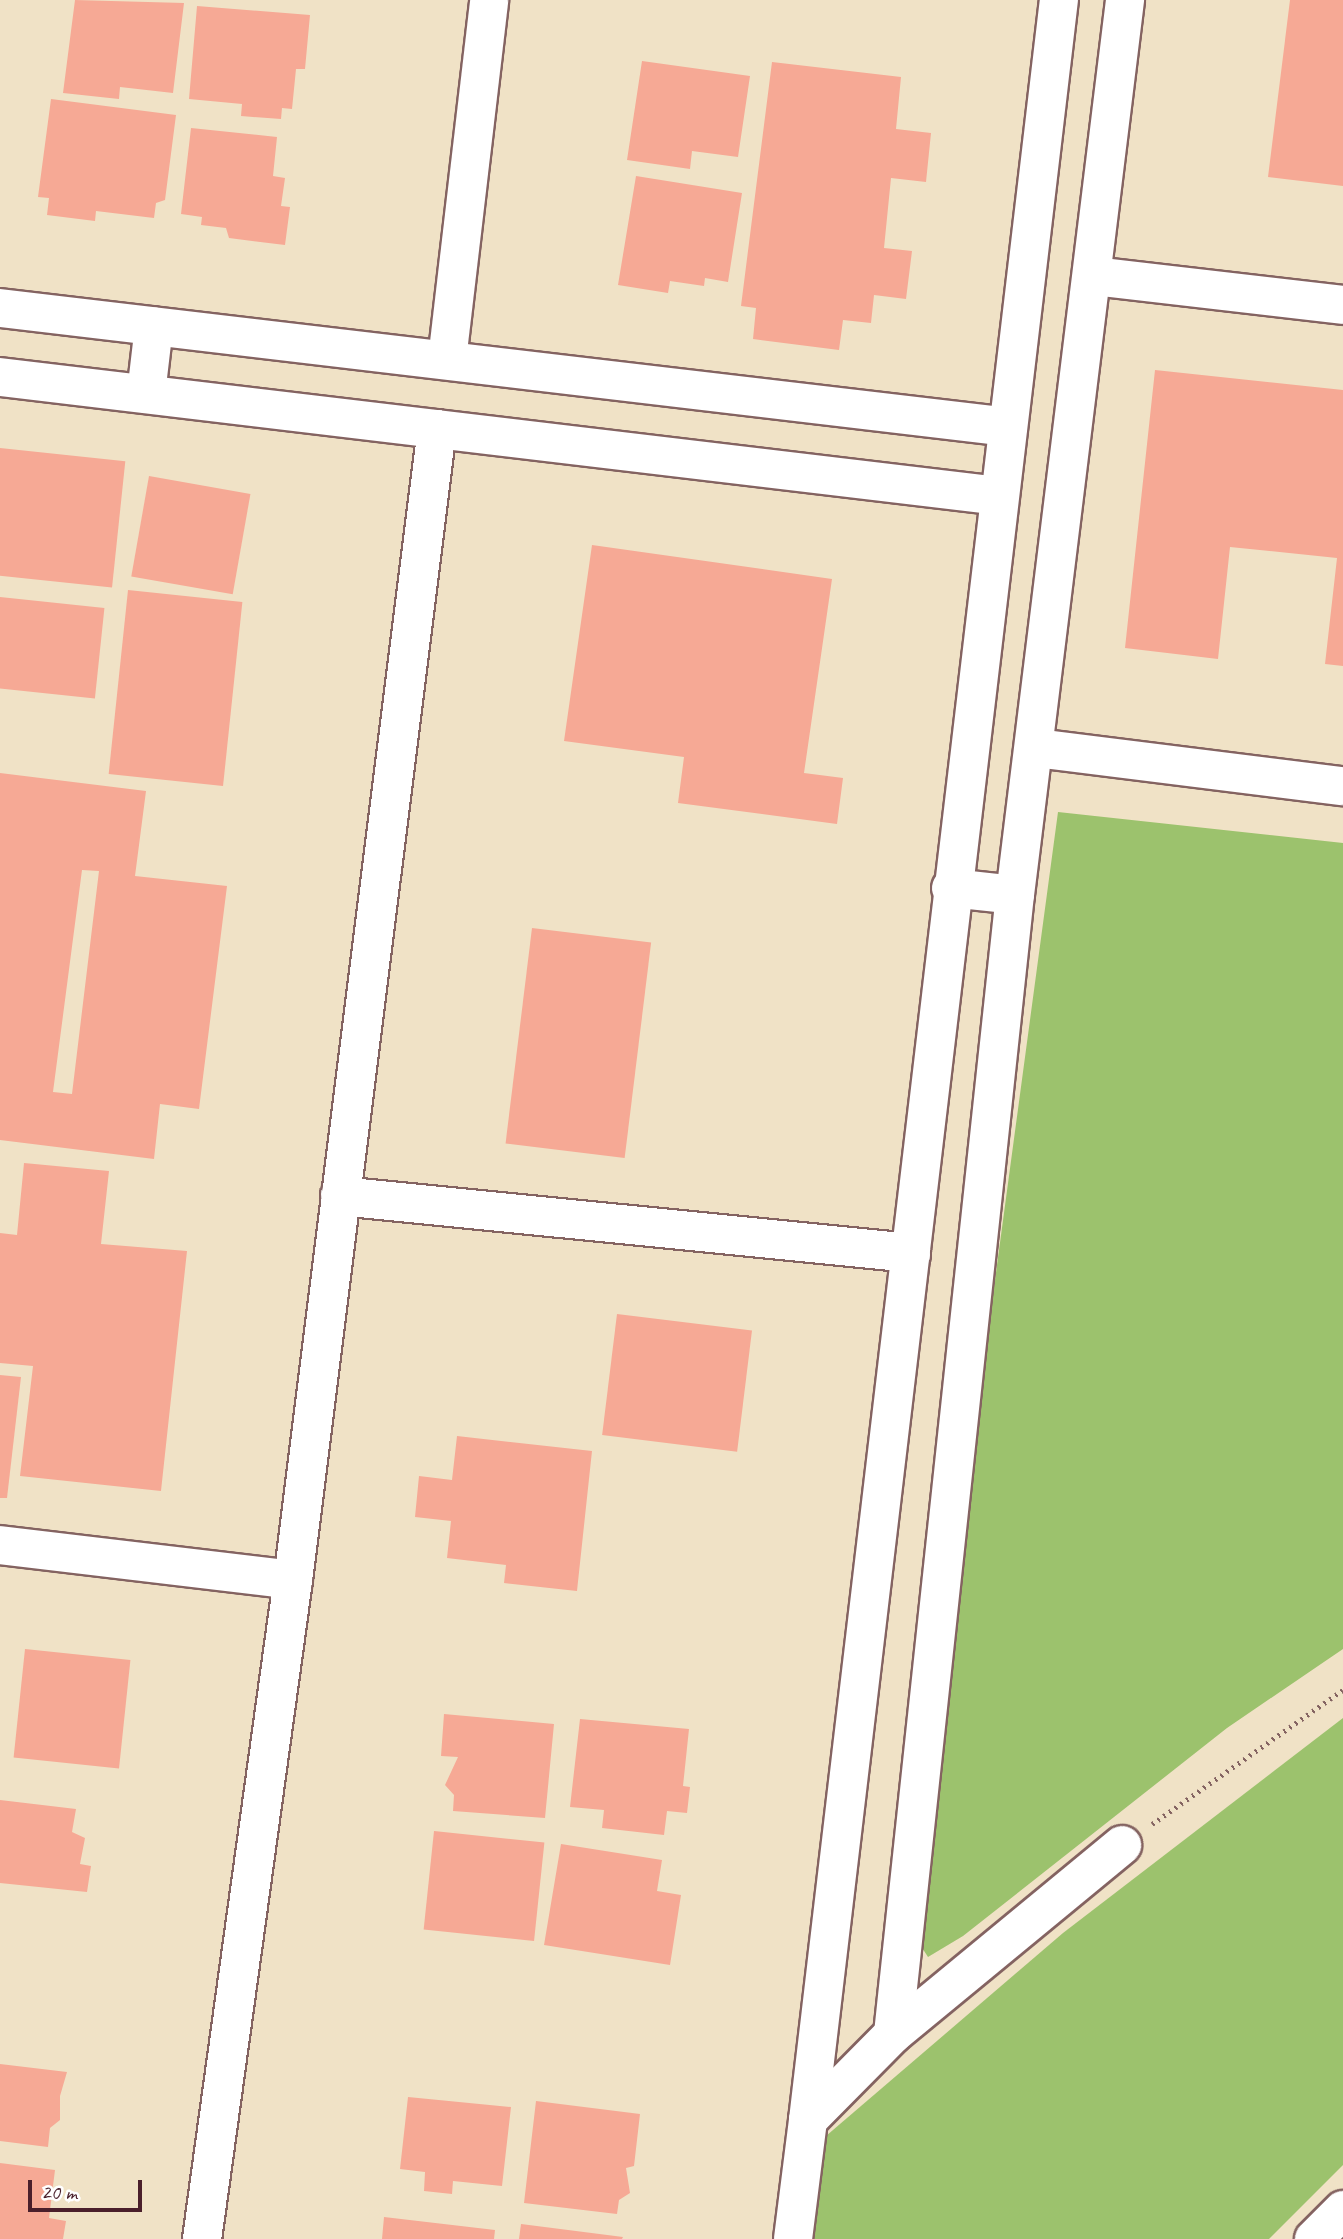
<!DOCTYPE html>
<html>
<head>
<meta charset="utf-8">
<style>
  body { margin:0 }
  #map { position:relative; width:1343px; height:2239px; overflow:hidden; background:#f0e2c6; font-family:Caveat,sans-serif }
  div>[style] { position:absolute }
  .green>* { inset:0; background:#9cc26d }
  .building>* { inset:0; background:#f6a995; transform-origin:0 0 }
  .path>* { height:4.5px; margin-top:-2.25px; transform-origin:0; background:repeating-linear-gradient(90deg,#846361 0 2px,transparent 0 7px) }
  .roads { filter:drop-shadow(2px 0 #846361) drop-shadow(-2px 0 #846361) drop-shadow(0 2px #846361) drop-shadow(0 -2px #846361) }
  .minor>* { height:38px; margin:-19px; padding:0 19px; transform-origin:19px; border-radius:19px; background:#fff }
  .tertiary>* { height:38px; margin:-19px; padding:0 19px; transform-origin:19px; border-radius:19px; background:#fff }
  span { translate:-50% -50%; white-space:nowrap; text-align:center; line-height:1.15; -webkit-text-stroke:6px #fff; paint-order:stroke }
  .scale { position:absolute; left:28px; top:2180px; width:114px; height:32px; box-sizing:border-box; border:4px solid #4a1f2b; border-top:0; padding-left:9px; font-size:21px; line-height:24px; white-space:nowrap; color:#4a1f2b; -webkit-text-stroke:5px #fff; paint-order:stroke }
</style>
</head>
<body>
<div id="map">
  <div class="green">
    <div style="clip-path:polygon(1058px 812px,1343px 843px,1343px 1649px,1227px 1728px,963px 1936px,928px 1957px,908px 1926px)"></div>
    <div style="clip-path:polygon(1343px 1718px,1343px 2165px,1269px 2239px,813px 2239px,826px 2136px,1063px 1933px)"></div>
  </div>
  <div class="building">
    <div style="clip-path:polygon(75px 0,184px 3px,173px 93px,120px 87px,119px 99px,63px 93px)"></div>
    <div style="clip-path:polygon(1290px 0,1343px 0,1343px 186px,1268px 177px)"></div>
    <div style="clip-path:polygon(197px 6px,310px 15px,305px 69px,296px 69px,292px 109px,282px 108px,281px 119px,241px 116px,242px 104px,189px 99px)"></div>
    <div style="clip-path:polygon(642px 61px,750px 76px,738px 157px,692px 151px,690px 169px,627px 160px)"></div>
    <div style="clip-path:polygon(772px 62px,901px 77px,896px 129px,931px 133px,926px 182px,891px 178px,884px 248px,912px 251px,906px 299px,874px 295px,871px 323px,843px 320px,839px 350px,753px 339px,756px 308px,741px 306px)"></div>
    <div style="clip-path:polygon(51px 99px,176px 115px,165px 200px,156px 203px,154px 218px,96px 211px,95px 221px,47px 215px,49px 198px,38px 197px)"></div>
    <div style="clip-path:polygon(191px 128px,277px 137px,273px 176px,285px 178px,281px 206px,290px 207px,285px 245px,229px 238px,226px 228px,201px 225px,202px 217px,181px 214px)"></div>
    <div style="clip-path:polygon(636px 176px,742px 193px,728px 282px,705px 278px,704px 286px,670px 281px,668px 293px,618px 285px)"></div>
    <div style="clip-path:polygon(1155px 370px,1343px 390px,1343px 666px,1325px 664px,1337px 558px,1230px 547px,1218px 659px,1125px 648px)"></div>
    <div style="left:0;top:448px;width:126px;height:127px;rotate:6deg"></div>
    <div style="left:149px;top:476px;width:103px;height:102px;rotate:10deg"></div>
    <div style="clip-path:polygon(592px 545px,832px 579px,804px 773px,843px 778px,837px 824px,678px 803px,684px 757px,564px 741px)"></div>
    <div style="left:128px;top:590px;width:115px;height:185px;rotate:6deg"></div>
    <div style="left:0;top:597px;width:105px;height:91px;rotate:6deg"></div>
    <div style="clip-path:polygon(evenodd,0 773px,146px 791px,135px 876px,227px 886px,199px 1109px,160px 1104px,154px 1159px,0 1140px,0 773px,82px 870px,99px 871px,72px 1094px,53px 1092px,82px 870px)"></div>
    <div style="left:532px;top:928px;width:120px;height:217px;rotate:7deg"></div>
    <div style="clip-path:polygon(24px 1163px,109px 1171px,101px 1244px,187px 1251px,161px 1491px,20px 1476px,33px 1366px,0 1363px,0 1233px,17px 1235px)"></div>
    <div style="left:617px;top:1314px;width:136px;height:122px;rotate:7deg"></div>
    <div style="clip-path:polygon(0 1375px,21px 1377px,7px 1498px,0 1498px)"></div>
    <div style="clip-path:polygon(457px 1436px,592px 1451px,577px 1591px,504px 1583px,506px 1565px,447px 1558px,451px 1521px,415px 1517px,419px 1476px,452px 1480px)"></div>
    <div style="left:25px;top:1649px;width:106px;height:109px;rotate:6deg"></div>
    <div style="clip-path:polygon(444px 1714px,554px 1724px,545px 1818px,453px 1811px,454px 1795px,445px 1785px,458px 1757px,441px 1756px)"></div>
    <div style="clip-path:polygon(580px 1719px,689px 1729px,683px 1786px,690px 1787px,687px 1813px,667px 1811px,664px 1835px,602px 1828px,604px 1810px,570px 1807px)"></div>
    <div style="clip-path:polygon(0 1800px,76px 1809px,72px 1832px,85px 1838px,80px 1864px,91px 1866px,87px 1892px,0 1883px)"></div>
    <div style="left:434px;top:1831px;width:111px;height:99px;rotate:6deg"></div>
    <div style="clip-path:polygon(561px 1844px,662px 1860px,657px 1891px,681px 1895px,670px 1965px,544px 1945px)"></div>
    <div style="clip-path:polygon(0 2064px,67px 2072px,60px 2096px,60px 2120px,50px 2128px,48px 2147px,0 2141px)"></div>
    <div style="clip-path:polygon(408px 2097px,511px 2107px,502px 2186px,453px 2181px,452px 2194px,424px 2191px,425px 2172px,400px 2169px)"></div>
    <div style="clip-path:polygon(536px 2101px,640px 2114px,634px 2166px,626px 2168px,630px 2193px,619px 2200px,617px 2214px,524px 2203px)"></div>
    <div style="clip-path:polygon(0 2163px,55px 2170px,49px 2218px,66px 2221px,63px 2239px,0 2239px)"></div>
    <div style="clip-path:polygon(384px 2217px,495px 2230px,494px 2239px,382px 2239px)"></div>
    <div style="clip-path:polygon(521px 2224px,623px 2237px,622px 2239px,519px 2239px)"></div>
  </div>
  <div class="path">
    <div style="left:1152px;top:1824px;width:233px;rotate:-35.1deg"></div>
  </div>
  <div class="roads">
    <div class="minor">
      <div style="left:1094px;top:276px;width:251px;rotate:6.6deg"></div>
      <div style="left:447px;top:360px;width:362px;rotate:-83.3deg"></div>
      <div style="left:1036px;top:748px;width:309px;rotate:7.1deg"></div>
      <div style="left:340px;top:1196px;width:574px;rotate:5.7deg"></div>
      <div style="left:0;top:1545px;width:295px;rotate:6.8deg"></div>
      <div style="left:202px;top:2239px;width:665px;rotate:-82.14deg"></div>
      <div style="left:293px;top:1580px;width:1160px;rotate:-82.87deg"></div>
      <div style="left:793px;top:2239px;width:120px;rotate:-82.8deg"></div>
      <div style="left:808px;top:2120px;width:121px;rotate:-45.3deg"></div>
      <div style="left:893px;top:2034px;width:297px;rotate:-39.5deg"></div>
      <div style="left:1314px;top:2239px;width:41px;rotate:-45deg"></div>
    </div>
    <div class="tertiary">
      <div style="left:0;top:308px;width:1015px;rotate:6.73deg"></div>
      <div style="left:0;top:377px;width:1006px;rotate:6.79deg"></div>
      <div style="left:146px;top:394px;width:68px;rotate:-83.3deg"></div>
      <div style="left:951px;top:888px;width:64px;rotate:6.2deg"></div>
      <div style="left:893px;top:2034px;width:1146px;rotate:-83.89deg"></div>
      <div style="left:1015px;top:895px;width:902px;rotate:-82.99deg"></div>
      <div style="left:808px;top:2120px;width:2135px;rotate:-83.25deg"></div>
    </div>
  </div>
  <div class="scale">20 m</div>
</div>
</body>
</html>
